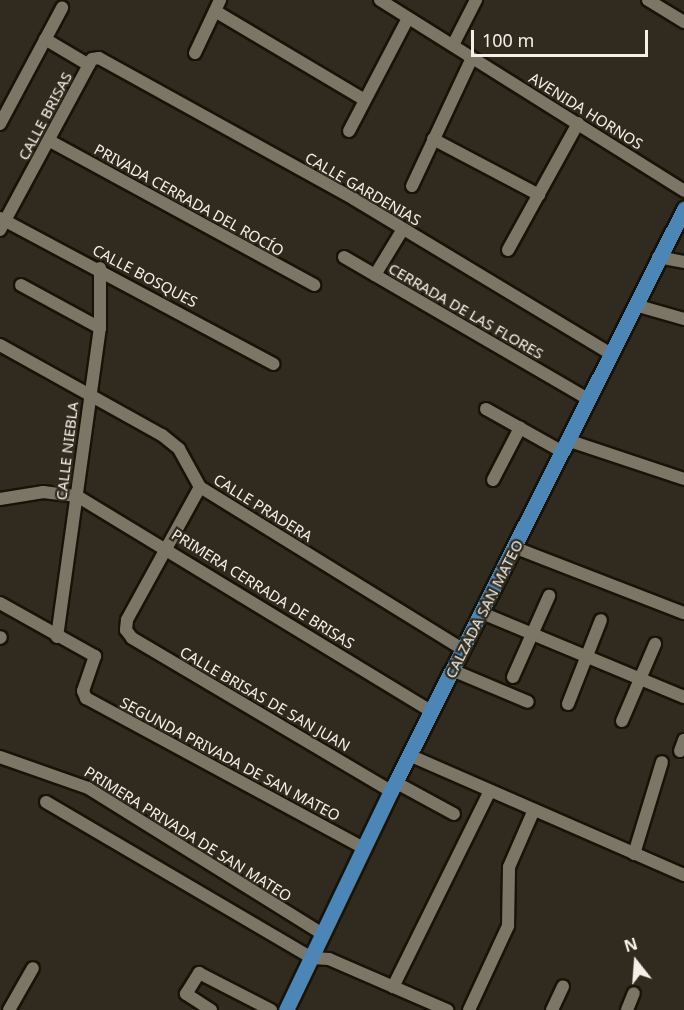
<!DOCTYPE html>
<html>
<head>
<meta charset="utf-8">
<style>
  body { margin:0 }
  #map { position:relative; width:684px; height:1010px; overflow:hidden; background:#302b1e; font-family:"Noto Sans",sans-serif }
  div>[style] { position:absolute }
  .roads { filter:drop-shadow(2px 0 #181308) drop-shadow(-2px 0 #181308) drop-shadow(0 2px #181308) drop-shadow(0 -2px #181308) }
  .minor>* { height:12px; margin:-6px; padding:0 6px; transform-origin:6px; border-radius:6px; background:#7c7667 }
  .major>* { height:15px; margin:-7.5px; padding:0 7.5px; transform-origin:7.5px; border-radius:7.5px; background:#4b86b6 }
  span { translate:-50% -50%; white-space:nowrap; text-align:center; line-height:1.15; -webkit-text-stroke:4.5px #302b1e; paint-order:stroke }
  .street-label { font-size:15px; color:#f4f0e8 }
  .north { position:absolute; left:606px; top:932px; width:60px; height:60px; -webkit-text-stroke:4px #302b1e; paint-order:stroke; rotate:343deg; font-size:16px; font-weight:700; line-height:24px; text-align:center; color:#f4f0e8 }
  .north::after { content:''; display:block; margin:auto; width:21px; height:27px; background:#f4f0e8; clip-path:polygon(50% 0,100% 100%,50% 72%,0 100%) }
  .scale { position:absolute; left:471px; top:30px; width:177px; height:27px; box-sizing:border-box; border:3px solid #f4f0e8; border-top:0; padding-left:8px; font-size:18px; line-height:21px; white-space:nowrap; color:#f4f0e8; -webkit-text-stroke:4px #302b1e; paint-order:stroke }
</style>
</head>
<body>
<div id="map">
  <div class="roads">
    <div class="minor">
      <div style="left:380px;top:0;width:359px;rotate:32.1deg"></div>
      <div style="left:648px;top:0;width:42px;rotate:31.4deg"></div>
      <div style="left:215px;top:11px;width:174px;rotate:30.7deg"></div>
      <div style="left:45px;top:39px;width:51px;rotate:30.6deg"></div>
      <div style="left:453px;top:45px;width:51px;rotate:-62.9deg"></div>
      <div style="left:195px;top:53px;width:59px;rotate:-64.7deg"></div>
      <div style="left:0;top:124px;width:132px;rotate:-61.9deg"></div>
      <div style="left:349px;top:131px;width:127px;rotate:-62.4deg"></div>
      <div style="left:433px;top:139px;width:120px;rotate:27.8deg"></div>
      <div style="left:50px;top:141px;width:301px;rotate:28.6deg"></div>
      <div style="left:412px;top:186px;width:141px;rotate:-64.9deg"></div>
      <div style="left:0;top:218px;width:310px;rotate:28.1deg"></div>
      <div style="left:0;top:230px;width:194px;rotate:-61.7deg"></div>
      <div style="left:92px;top:59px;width:7px;rotate:-8deg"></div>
      <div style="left:99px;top:58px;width:291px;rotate:28.9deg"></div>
      <div style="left:354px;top:199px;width:300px;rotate:31.1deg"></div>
      <div style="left:508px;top:250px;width:145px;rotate:-61.1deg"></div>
      <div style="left:344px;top:257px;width:282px;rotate:30.2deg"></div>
      <div style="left:658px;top:257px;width:26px;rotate:11deg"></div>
      <div style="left:375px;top:275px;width:54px;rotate:-58.7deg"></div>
      <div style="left:21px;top:285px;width:90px;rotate:28.6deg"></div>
      <div style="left:635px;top:305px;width:51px;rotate:15.9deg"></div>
      <div style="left:0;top:345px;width:185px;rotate:29.1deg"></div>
      <div style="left:162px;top:435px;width:22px;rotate:39deg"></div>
      <div style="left:179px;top:449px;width:43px;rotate:61.1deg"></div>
      <div style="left:200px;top:487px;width:308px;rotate:31.7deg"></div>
      <div style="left:486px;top:409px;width:86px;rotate:29.2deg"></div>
      <div style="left:567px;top:440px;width:123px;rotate:18.4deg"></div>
      <div style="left:493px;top:480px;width:59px;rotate:-62.6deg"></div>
      <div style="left:200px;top:487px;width:152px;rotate:118.8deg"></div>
      <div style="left:127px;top:620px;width:10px;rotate:96deg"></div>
      <div style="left:126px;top:630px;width:10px;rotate:53deg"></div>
      <div style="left:132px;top:638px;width:301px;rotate:30.6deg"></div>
      <div style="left:0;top:499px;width:44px;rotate:-9.2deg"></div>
      <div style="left:43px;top:492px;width:34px;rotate:7deg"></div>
      <div style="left:77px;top:496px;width:414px;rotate:31.3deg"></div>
      <div style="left:516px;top:548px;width:180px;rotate:21.2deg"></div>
      <div style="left:0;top:603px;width:109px;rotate:29.2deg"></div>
      <div style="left:95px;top:656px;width:37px;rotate:109deg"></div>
      <div style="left:83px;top:691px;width:8px;rotate:67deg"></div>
      <div style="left:86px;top:698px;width:315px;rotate:28.4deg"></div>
      <div style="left:482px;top:613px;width:219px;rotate:22.6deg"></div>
      <div style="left:57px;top:637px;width:312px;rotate:-82.1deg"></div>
      <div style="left:100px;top:328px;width:60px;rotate:-90deg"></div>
      <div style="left:0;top:638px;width:1px;rotate:-45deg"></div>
      <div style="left:452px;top:670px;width:82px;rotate:22.8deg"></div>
      <div style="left:513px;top:677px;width:89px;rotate:-66deg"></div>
      <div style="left:568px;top:704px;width:90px;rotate:-68.6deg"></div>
      <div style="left:622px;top:721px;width:84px;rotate:-66.8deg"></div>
      <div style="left:680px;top:751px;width:12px;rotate:-70deg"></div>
      <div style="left:409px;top:755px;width:300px;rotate:23.6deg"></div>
      <div style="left:0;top:757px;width:93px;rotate:19.4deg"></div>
      <div style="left:88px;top:788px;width:277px;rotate:31.9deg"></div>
      <div style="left:395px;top:782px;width:67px;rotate:28.5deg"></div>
      <div style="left:46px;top:802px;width:308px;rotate:30.4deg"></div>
      <div style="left:312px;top:958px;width:17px;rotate:3deg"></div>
      <div style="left:329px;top:959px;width:129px;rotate:23.4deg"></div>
      <div style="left:634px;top:854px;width:96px;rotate:-73.1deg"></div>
      <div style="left:393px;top:987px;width:219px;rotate:-63.7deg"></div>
      <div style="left:9px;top:1010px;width:48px;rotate:-60.3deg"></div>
      <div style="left:211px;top:1010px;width:30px;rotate:-147deg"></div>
      <div style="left:186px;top:994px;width:25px;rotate:-58deg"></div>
      <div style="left:199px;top:973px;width:81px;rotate:27.2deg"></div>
      <div style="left:469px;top:1010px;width:93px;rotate:-65.1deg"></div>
      <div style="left:508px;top:926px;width:59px;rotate:-89deg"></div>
      <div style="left:509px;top:867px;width:60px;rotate:-66.4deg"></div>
      <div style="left:552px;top:1010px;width:26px;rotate:-65deg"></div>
      <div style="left:627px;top:1010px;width:18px;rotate:-68deg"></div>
    </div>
    <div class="major">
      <div style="left:286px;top:1010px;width:243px;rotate:-64.4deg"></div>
      <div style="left:391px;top:791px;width:652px;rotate:-63.28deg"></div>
    </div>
  </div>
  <div class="street-label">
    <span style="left:586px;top:111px;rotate:32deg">AVENIDA HORNOS</span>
    <span style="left:45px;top:116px;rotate:-62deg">CALLE BRISAS</span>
    <span style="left:363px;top:189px;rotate:30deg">CALLE GARDENIAS</span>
    <span style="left:189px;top:200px;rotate:29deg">PRIVADA CERRADA DEL ROCÍO</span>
    <span style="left:145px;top:276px;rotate:28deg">CALLE BOSQUES</span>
    <span style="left:466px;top:311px;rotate:30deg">CERRADA DE LAS FLORES</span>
    <span style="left:67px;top:451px;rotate:-83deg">CALLE NIEBLA</span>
    <span style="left:263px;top:508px;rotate:32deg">CALLE PRADERA</span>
    <span style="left:263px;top:589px;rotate:32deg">PRIMERA CERRADA DE BRISAS</span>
    <span style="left:484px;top:609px;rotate:-63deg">CALZADA SAN MATEO</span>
    <span style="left:265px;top:699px;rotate:30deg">CALLE BRISAS DE SAN JUAN</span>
    <span style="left:230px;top:759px;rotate:28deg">SEGUNDA PRIVADA DE SAN MATEO</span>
    <span style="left:188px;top:834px;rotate:32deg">PRIMERA PRIVADA DE SAN MATEO</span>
  </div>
  <div class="north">N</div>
  <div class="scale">100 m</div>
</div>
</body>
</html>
